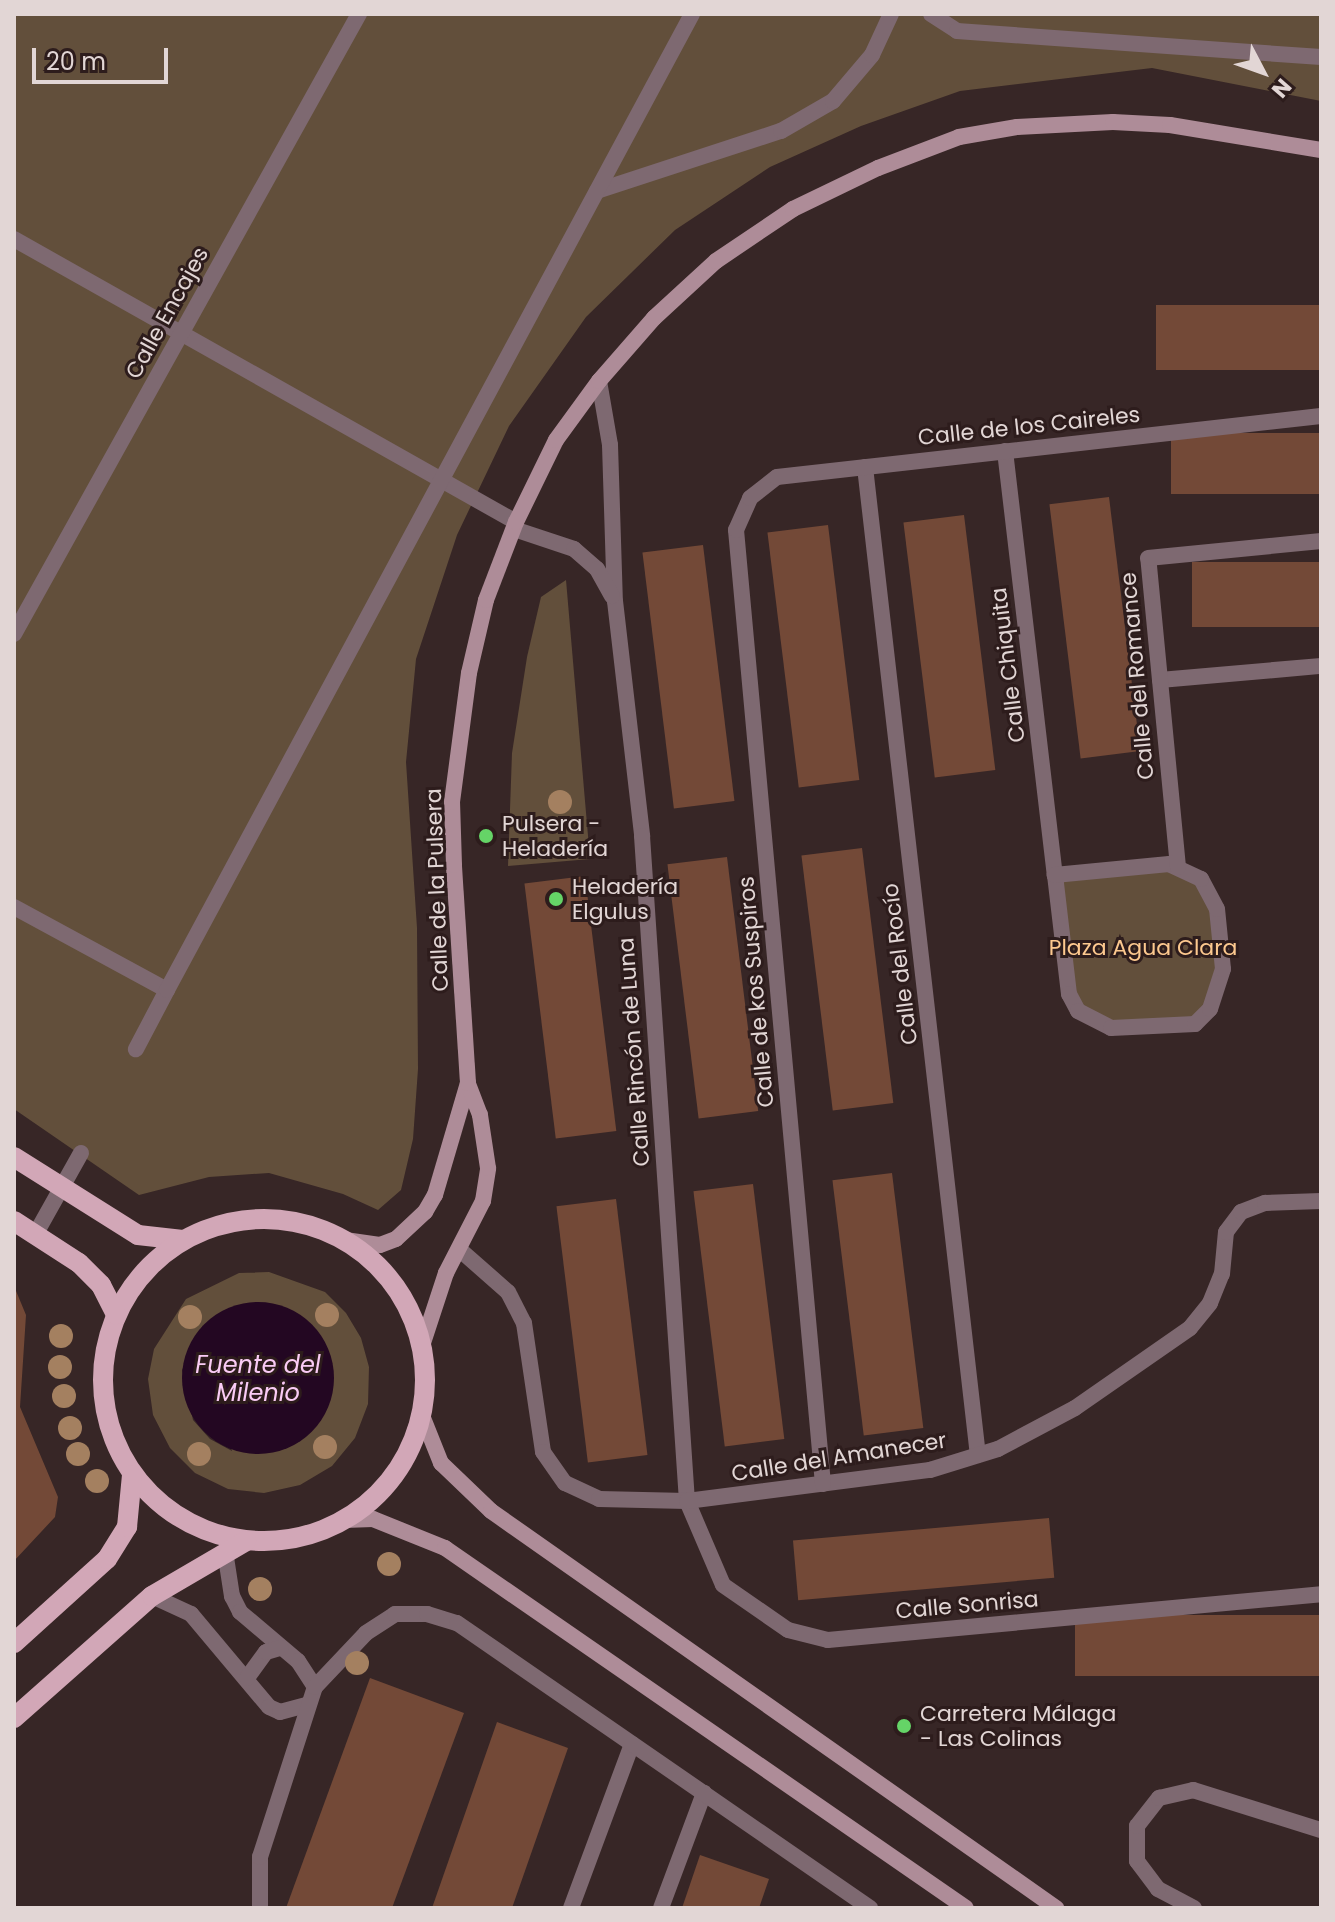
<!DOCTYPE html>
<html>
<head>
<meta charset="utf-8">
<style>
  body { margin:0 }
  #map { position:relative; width:1335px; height:1922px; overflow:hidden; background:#372626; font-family:Poppins,sans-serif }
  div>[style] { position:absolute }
  .green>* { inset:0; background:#624f3b }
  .water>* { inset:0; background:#230722 }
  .round { border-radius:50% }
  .building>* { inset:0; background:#734937; transform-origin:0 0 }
  .service>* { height:16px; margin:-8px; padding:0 8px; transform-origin:8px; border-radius:8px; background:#7e6971 }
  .pedestrian>* { height:16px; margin:-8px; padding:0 8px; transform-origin:8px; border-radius:8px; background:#7e6971 }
  .minor>* { height:16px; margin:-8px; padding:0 8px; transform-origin:8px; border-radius:8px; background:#7e6971 }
  .secondary>* { height:16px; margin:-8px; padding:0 8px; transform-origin:8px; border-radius:8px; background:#ae8c98 }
  .primary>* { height:20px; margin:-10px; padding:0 10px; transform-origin:10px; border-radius:10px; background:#d2a7b7 }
  .primary>.ring { margin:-10px; padding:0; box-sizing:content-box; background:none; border:20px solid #d2a7b7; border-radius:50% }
  .trees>* { width:24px; height:24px; margin:-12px; border-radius:50%; background:#a48060 }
  .dots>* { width:22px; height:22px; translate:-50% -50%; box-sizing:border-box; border:4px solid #2d1c1c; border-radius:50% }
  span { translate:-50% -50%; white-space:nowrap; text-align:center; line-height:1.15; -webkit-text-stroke:6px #2d1c1c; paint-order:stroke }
  .street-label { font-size:22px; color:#e2d6d5 }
  .poi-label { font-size:22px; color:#e2d6d5 }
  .left { translate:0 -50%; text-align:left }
  .park-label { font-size:22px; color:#fdc98f }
  .water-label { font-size:24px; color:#facbf5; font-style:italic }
  .frame { position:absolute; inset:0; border:16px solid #e2d6d5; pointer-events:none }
  .north { position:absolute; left:1223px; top:32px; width:80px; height:80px; -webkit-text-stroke:6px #2d1c1c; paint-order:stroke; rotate:131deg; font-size:22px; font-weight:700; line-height:32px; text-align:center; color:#e2d6d5 }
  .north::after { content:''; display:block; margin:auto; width:28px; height:36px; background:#e2d6d5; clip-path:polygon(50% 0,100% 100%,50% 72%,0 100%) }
  .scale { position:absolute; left:32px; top:48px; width:136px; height:36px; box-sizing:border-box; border:4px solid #e2d6d5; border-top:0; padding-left:10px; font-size:24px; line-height:28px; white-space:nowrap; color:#e2d6d5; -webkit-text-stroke:6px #2d1c1c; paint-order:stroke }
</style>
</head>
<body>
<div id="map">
  <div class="green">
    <div style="clip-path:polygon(14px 14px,1321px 14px,1321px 101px,1152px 68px,960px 91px,861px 126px,770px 167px,675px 230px,586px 317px,509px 426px,457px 535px,416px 659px,406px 762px,417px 928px,418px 1069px,413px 1139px,401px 1190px,378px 1210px,343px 1194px,269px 1173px,209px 1177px,139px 1195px,14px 1109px)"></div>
    <div style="clip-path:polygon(566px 580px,590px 859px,508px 866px,512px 753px,527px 657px,541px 597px)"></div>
    <div style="clip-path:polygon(1169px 864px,1212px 893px,1223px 969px,1195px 1024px,1130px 1028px,1078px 1011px,1055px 875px)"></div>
    <div style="clip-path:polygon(evenodd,269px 1272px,325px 1292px,346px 1313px,361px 1338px,369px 1367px,368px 1404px,355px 1438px,332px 1466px,300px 1485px,264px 1493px,228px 1489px,195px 1473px,170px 1448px,153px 1415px,148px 1379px,154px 1349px,186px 1299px,239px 1273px,269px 1272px,203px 1325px,232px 1451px,210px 1439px,193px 1420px,182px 1370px,203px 1325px)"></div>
  </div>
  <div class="water">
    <div class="round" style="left:182px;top:1302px;width:152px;height:152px"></div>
  </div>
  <div class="building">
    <div style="left:1321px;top:305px;width:65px;height:165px;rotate:90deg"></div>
    <div style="left:1321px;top:433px;width:61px;height:150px;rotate:90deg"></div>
    <div style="left:1109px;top:497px;width:256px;height:60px;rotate:83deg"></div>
    <div style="left:964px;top:515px;width:257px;height:61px;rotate:83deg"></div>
    <div style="left:828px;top:525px;width:257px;height:61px;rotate:83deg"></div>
    <div style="left:703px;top:545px;width:258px;height:61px;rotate:83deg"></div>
    <div style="left:1321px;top:562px;width:65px;height:129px;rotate:90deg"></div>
    <div style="left:862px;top:848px;width:257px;height:61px;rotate:83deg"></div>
    <div style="left:727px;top:857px;width:256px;height:60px;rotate:83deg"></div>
    <div style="left:585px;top:876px;width:257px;height:61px;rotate:83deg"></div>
    <div style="left:892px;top:1173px;width:257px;height:60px;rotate:83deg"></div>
    <div style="left:753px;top:1184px;width:257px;height:60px;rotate:83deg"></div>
    <div style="left:616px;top:1199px;width:258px;height:60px;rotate:83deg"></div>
    <div style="clip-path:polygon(14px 1286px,26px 1315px,20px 1407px,58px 1497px,55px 1517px,14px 1561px)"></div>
    <div style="left:1049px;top:1518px;width:60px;height:257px;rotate:85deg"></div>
    <div style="left:1321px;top:1615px;width:61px;height:246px;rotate:90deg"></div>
    <div style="clip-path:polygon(370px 1678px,464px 1713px,392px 1908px,286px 1908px)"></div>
    <div style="clip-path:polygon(497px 1722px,568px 1748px,512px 1908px,432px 1908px)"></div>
    <div style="clip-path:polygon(700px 1855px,769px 1879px,759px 1908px,682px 1908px)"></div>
  </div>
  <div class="service">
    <div style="left:571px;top:1908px;width:175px;rotate:-69.6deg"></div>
    <div style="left:661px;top:1908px;width:123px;rotate:-69.5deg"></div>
  </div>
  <div class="pedestrian">
    <div style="left:931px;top:14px;width:31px;rotate:33deg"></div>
    <div style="left:957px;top:31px;width:365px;rotate:4.1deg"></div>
    <div style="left:597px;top:191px;width:194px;rotate:-18.1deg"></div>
    <div style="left:781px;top:131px;width:60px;rotate:-30deg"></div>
    <div style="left:833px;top:101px;width:60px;rotate:-49.7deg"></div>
    <div style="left:872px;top:55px;width:45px;rotate:-65.1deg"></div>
    <div style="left:14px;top:239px;width:576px;rotate:29.41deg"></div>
    <div style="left:14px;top:634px;width:710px;rotate:-60.91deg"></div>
    <div style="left:14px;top:907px;width:174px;rotate:28.5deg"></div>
    <div style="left:167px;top:990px;width:67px;rotate:117.7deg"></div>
    <div style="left:167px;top:990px;width:1108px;rotate:-61.72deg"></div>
    <div style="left:35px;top:1235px;width:94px;rotate:-60.7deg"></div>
  </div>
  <div class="minor">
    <div style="left:599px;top:381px;width:65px;rotate:80.2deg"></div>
    <div style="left:610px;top:445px;width:156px;rotate:88.2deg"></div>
    <div style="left:615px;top:601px;width:237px;rotate:83.4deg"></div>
    <div style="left:642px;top:836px;width:667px;rotate:86.13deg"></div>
    <div style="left:687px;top:1501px;width:91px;rotate:66.8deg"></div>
    <div style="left:723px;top:1585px;width:79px;rotate:34.7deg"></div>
    <div style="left:788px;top:1630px;width:41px;rotate:14deg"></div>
    <div style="left:828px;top:1640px;width:495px;rotate:-5.3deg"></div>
    <div style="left:1005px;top:451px;width:427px;rotate:83.3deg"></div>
    <div style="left:1055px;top:875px;width:120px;rotate:83.3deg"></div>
    <div style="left:1069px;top:994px;width:19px;rotate:62deg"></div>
    <div style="left:1078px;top:1011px;width:37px;rotate:27deg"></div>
    <div style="left:1111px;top:1028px;width:84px;rotate:-2.7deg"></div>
    <div style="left:1195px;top:1024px;width:21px;rotate:-45deg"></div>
    <div style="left:1210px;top:1009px;width:42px;rotate:-72deg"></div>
    <div style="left:1223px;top:969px;width:60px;rotate:-95.7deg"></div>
    <div style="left:1217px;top:909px;width:34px;rotate:-118deg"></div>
    <div style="left:1201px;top:879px;width:35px;rotate:-155deg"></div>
    <div style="left:1169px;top:864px;width:115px;rotate:174.5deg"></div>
    <div style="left:865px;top:467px;width:994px;rotate:83.48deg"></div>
    <div style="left:514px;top:529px;width:63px;rotate:18.4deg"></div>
    <div style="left:574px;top:549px;width:30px;rotate:41deg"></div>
    <div style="left:597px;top:569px;width:31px;rotate:61deg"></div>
    <div style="left:1160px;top:680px;width:162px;rotate:-5deg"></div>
    <div style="left:1178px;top:867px;width:310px;rotate:-95.5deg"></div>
    <div style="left:1148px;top:558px;width:174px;rotate:-5.6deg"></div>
    <div style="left:459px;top:1249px;width:65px;rotate:41.3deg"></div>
    <div style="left:508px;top:1292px;width:35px;rotate:63deg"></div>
    <div style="left:524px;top:1323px;width:130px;rotate:81.6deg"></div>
    <div style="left:543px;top:1452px;width:38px;rotate:55deg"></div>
    <div style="left:565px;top:1483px;width:38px;rotate:25deg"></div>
    <div style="left:599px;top:1499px;width:88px;rotate:1.3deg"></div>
    <div style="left:687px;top:1501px;width:245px;rotate:-7.3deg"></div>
    <div style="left:930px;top:1470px;width:71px;rotate:-17.2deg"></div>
    <div style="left:998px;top:1449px;width:87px;rotate:-28deg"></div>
    <div style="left:1075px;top:1408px;width:140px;rotate:-34.8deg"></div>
    <div style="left:1190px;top:1328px;width:32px;rotate:-51deg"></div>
    <div style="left:1210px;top:1303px;width:31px;rotate:-68deg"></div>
    <div style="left:1222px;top:1274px;width:42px;rotate:-84.6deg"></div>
    <div style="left:1226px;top:1232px;width:25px;rotate:-53deg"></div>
    <div style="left:1241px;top:1212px;width:26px;rotate:-21deg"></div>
    <div style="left:1265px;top:1203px;width:56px;rotate:-2deg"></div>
    <div style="left:823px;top:1484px;width:958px;rotate:-95.21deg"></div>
    <div style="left:736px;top:530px;width:35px;rotate:-66deg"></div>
    <div style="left:750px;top:498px;width:34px;rotate:-38deg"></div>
    <div style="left:777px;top:477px;width:547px;rotate:-6.4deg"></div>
    <div style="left:225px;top:1551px;width:46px;rotate:81.2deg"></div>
    <div style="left:232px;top:1596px;width:18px;rotate:63deg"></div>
    <div style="left:240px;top:1612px;width:76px;rotate:40.2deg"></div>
    <div style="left:298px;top:1661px;width:31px;rotate:57deg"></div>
    <div style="left:152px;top:1596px;width:43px;rotate:24.8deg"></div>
    <div style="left:191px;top:1614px;width:121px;rotate:50deg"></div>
    <div style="left:269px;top:1707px;width:12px;rotate:24deg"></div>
    <div style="left:280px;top:1712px;width:28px;rotate:-15deg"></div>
    <div style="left:247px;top:1678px;width:32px;rotate:-54deg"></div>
    <div style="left:266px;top:1652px;width:15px;rotate:-16deg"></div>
    <div style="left:260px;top:1908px;width:51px;rotate:-90deg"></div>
    <div style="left:260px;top:1857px;width:179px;rotate:-72.1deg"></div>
    <div style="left:315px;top:1687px;width:74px;rotate:-46.6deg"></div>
    <div style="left:366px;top:1633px;width:35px;rotate:-33deg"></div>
    <div style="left:395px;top:1614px;width:32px"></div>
    <div style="left:427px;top:1614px;width:31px;rotate:17deg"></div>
    <div style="left:457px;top:1623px;width:502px;rotate:34.61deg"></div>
    <div style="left:1194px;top:1908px;width:41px;rotate:-152.2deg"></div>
    <div style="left:1158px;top:1889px;width:35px;rotate:-127deg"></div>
    <div style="left:1137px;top:1861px;width:35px;rotate:-90deg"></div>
    <div style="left:1137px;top:1826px;width:36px;rotate:-52deg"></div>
    <div style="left:1159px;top:1798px;width:35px;rotate:-13deg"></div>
    <div style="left:1193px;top:1790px;width:134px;rotate:17.4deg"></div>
  </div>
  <div class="secondary">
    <div style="left:345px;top:1240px;width:35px;rotate:8deg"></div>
    <div style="left:380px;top:1245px;width:17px;rotate:-21deg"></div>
    <div style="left:396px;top:1239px;width:40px;rotate:-43deg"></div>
    <div style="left:425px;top:1212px;width:20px;rotate:-60deg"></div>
    <div style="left:435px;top:1195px;width:117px;rotate:-73.6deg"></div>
    <div style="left:422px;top:1346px;width:77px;rotate:-71.8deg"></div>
    <div style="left:446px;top:1273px;width:81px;rotate:-62.8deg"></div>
    <div style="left:483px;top:1201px;width:33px;rotate:-81deg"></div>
    <div style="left:488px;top:1168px;width:54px;rotate:-98.6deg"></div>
    <div style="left:480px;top:1115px;width:34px;rotate:-111deg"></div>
    <div style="left:468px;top:1083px;width:218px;rotate:-93.7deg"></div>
    <div style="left:454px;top:865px;width:63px;rotate:-91.8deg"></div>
    <div style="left:452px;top:802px;width:130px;rotate:-82.5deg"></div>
    <div style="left:469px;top:673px;width:75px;rotate:-76.9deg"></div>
    <div style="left:486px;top:600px;width:84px;rotate:-69deg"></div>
    <div style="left:516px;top:522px;width:91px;rotate:-64deg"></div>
    <div style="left:556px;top:440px;width:73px;rotate:-53.9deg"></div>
    <div style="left:599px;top:381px;width:84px;rotate:-48.9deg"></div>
    <div style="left:654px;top:318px;width:84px;rotate:-42.6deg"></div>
    <div style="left:716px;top:261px;width:93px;rotate:-34deg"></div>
    <div style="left:793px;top:209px;width:94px;rotate:-25.8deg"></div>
    <div style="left:878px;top:168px;width:87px;rotate:-20.9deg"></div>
    <div style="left:959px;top:137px;width:59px;rotate:-9.8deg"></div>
    <div style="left:1017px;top:127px;width:96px;rotate:-3deg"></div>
    <div style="left:1113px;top:122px;width:57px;rotate:3deg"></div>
    <div style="left:1170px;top:125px;width:153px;rotate:9.4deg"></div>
    <div style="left:421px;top:1413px;width:54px;rotate:68.2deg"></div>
    <div style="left:441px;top:1463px;width:69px;rotate:43.8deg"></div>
    <div style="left:491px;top:1511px;width:691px;rotate:35.09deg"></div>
    <div style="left:344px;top:1520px;width:29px;rotate:-2deg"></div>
    <div style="left:373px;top:1519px;width:78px;rotate:21.9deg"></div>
    <div style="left:445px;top:1548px;width:633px;rotate:34.64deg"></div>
  </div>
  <div class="primary">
    <div style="left:14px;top:1157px;width:146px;rotate:32.2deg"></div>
    <div style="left:138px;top:1235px;width:45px;rotate:6.3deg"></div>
    <div class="ring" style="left:103px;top:1219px;width:302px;height:302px"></div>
    <div style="left:14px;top:1221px;width:77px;rotate:32.9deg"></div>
    <div style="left:79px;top:1263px;width:31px;rotate:45deg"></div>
    <div style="left:101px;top:1285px;width:33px;rotate:63deg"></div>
    <div style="left:14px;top:1643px;width:125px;rotate:-42.1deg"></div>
    <div style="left:107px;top:1559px;width:38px;rotate:-58deg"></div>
    <div style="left:127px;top:1527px;width:52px;rotate:-84.5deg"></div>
    <div style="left:14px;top:1718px;width:184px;rotate:-41.5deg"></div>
    <div style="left:152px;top:1596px;width:109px;rotate:-30.3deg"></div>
  </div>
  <div class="trees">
    <div style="left:560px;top:802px"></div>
    <div style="left:327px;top:1315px"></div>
    <div style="left:190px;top:1317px"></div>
    <div style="left:61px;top:1336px"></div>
    <div style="left:60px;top:1367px"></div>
    <div style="left:64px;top:1396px"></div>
    <div style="left:70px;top:1428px"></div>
    <div style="left:325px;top:1447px"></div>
    <div style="left:78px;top:1454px"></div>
    <div style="left:199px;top:1454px"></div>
    <div style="left:97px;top:1481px"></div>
    <div style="left:389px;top:1564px"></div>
    <div style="left:260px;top:1589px"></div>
    <div style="left:357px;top:1663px"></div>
  </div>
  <div class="dots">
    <div style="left:486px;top:836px;background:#65d467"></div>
    <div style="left:556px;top:899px;background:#65d467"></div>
    <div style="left:904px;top:1726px;background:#65d467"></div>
  </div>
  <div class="street-label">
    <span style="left:167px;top:313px;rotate:-61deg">Calle Encajes</span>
    <span style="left:1029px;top:426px;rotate:-6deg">Calle de los Caireles</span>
    <span style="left:1008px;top:665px;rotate:-97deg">Calle Chiquita</span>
    <span style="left:1137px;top:676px;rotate:-95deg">Calle del Romance</span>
    <span style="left:437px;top:890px;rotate:-92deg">Calle de la Pulsera</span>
    <span style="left:900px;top:964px;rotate:-97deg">Calle del Rocío</span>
    <span style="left:756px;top:992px;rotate:-95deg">Calle de kos Suspiros</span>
    <span style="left:634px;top:1052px;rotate:-94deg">Calle Rincón de Luna</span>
    <span style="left:839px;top:1457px;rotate:-9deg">Calle del Amanecer</span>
    <span style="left:967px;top:1605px;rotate:-5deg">Calle Sonrisa</span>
  </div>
  <div class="poi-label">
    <span class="left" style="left:502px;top:836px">Pulsera -<br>Heladería</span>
    <span class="left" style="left:572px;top:899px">Heladería<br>Elgulus</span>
    <span class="left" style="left:920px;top:1726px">Carretera Málaga<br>- Las Colinas</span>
  </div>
  <div class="park-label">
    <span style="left:1143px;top:948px">Plaza Agua Clara</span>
  </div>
  <div class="water-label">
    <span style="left:258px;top:1379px">Fuente del<br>Milenio</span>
  </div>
  <div class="frame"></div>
  <div class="north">N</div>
  <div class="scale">20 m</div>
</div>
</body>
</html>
